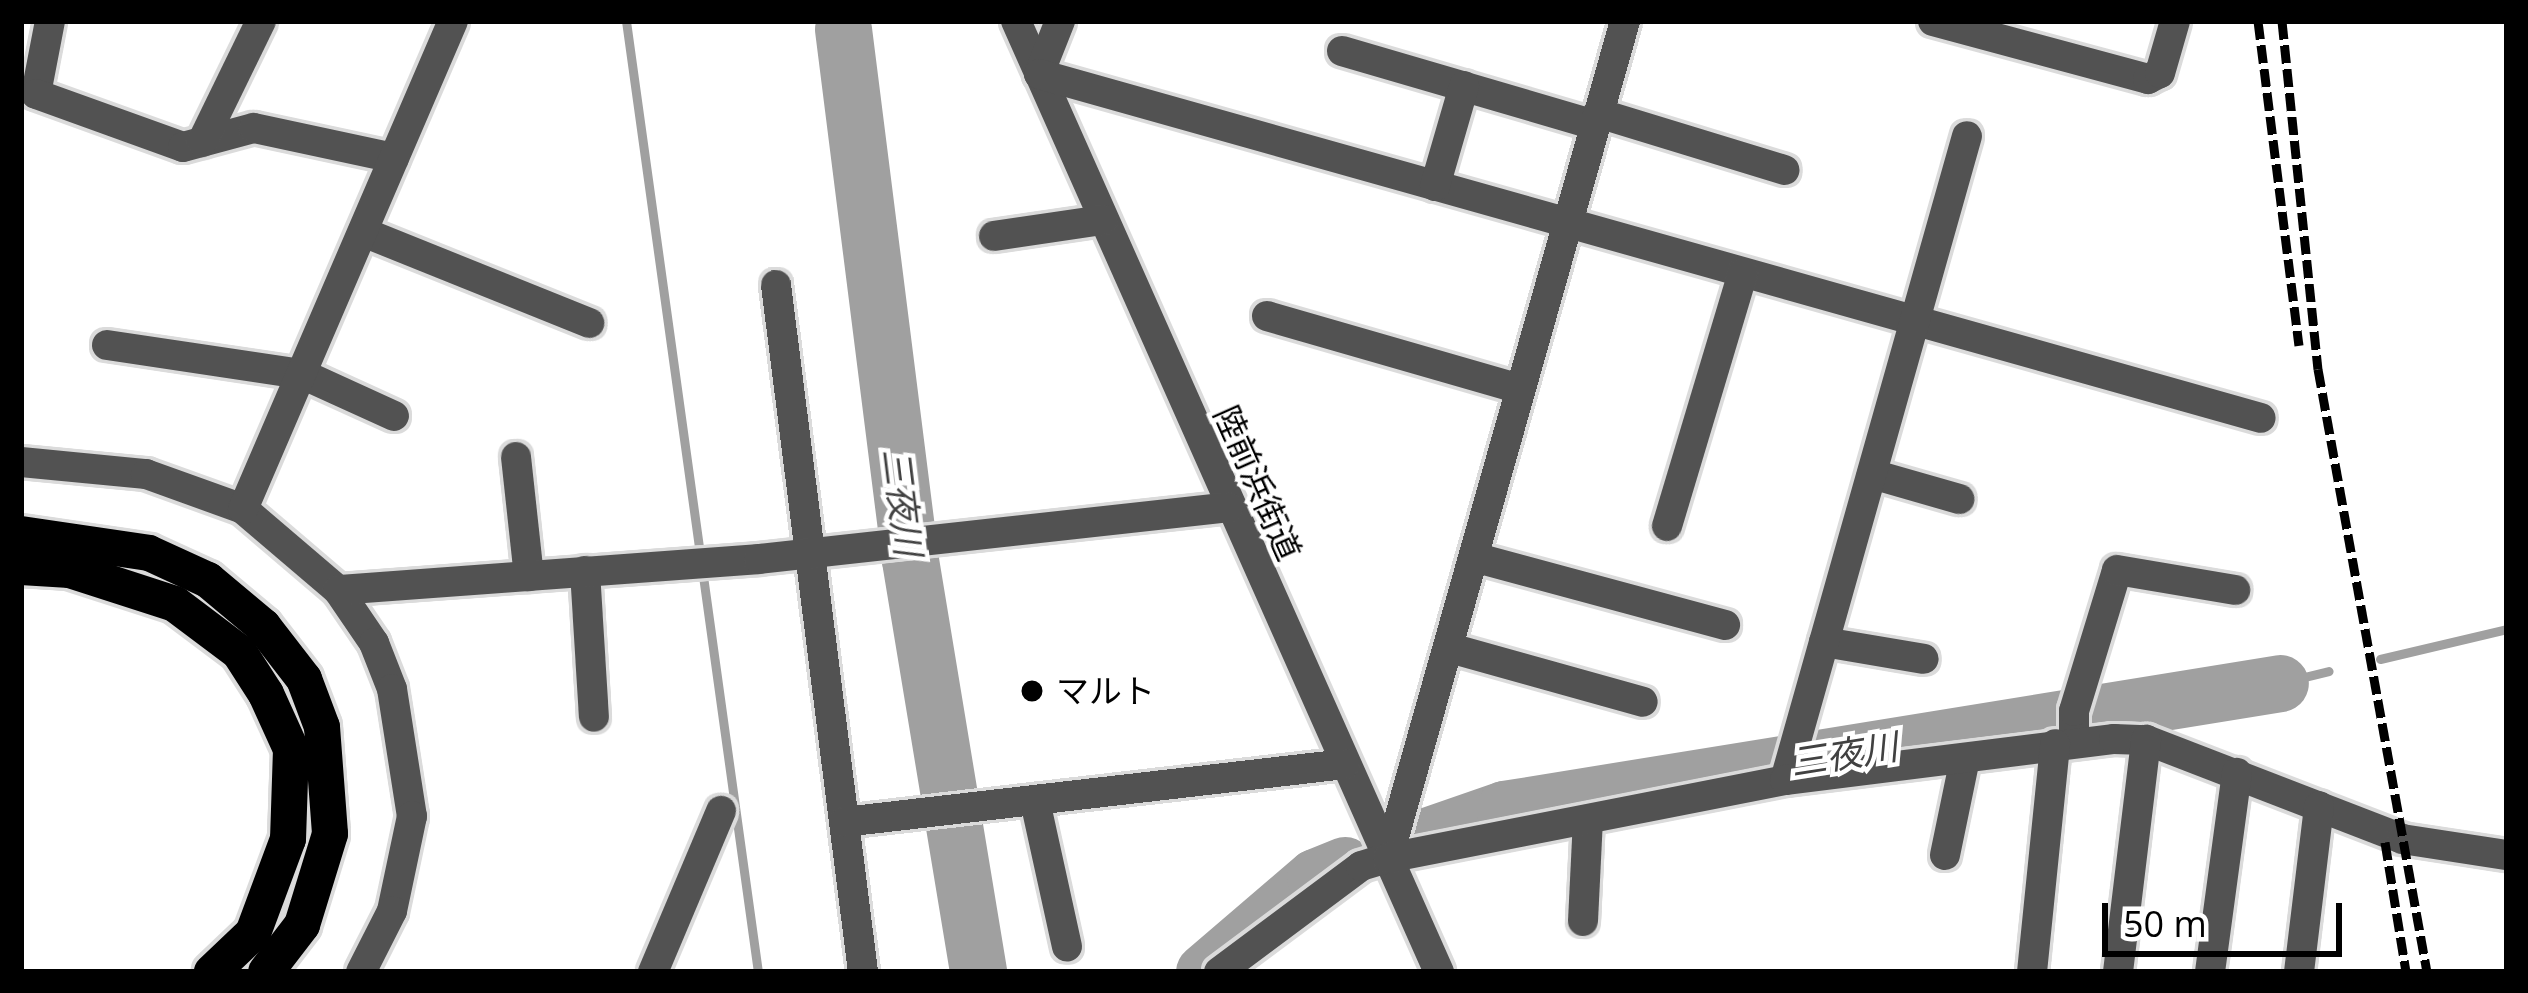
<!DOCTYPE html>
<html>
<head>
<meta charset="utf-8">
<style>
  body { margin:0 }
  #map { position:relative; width:2528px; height:993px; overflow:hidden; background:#fff; font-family:"Open Sans","Noto Sans JP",sans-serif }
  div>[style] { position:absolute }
  .stream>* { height:9px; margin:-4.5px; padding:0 4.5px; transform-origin:4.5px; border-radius:4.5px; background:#a0a0a0 }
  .river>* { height:57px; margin:-28.5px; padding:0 28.5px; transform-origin:28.5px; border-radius:28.5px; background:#a0a0a0 }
  .roads { filter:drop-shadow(3px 0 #dbdbdb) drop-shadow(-3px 0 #dbdbdb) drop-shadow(0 3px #dbdbdb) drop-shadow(0 -3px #dbdbdb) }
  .minor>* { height:30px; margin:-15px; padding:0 15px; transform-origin:15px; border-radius:15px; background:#525252 }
  .highway>* { height:36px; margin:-18px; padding:0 18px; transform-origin:18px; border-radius:18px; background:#000 }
  .rail>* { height:9px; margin-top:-4.5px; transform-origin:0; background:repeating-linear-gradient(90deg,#000 0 18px,transparent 0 24px) }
  .dots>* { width:33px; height:33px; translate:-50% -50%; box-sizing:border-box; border:6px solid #fff; border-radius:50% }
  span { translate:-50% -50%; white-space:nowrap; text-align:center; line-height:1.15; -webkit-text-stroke:9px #fff; paint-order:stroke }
  .street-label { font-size:33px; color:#000 }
  .poi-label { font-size:33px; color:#000 }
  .left { translate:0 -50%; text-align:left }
  .water-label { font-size:36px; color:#414141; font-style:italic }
  .frame { position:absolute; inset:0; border:24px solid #000; pointer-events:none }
  .scale { position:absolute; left:2102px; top:903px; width:240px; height:54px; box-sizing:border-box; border:6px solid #000; border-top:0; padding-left:15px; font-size:36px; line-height:42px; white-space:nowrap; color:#000; -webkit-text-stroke:9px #fff; paint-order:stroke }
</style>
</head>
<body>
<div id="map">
  <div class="stream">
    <div style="left:626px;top:21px;width:960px;rotate:82.1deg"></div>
    <div style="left:2380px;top:659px;width:130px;rotate:-13.3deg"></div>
    <div style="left:2280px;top:683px;width:50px;rotate:-13.8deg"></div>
  </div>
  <div class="river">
    <div style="left:843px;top:29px;width:535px;rotate:82.81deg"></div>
    <div style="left:910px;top:560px;width:418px;rotate:80.6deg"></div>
    <div style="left:1412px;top:841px;width:97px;rotate:-19.2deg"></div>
    <div style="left:1504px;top:809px;width:786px;rotate:-9.22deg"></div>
    <div style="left:1204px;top:972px;width:146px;rotate:-40.6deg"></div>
    <div style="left:1315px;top:877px;width:32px;rotate:-22deg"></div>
  </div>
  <div class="roads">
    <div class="minor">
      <div style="left:50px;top:21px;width:74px;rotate:100.9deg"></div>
      <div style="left:36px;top:94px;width:156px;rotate:19.8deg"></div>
      <div style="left:183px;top:147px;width:73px;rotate:-15deg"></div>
      <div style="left:254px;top:128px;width:143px;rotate:12.1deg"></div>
      <div style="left:1016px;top:21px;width:1041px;rotate:66.02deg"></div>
      <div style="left:1060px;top:21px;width:57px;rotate:111.6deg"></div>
      <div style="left:1039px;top:74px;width:1269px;rotate:15.72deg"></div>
      <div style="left:1933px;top:21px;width:223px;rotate:15.1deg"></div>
      <div style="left:2148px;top:79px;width:13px;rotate:-27deg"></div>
      <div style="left:2160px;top:73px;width:54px;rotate:-73.9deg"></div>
      <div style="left:1342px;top:51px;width:264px;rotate:16.3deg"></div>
      <div style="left:1598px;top:113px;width:195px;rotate:17deg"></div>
      <div style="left:202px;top:142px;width:135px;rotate:-64deg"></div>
      <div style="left:1435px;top:186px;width:104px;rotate:-73.8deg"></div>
      <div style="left:363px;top:232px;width:244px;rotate:21.9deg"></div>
      <div style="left:994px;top:236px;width:110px;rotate:-8.4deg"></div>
      <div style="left:776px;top:285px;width:692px;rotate:82.78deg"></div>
      <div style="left:1267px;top:316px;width:263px;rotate:16.1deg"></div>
      <div style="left:107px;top:345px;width:197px;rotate:8.5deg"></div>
      <div style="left:302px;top:374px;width:101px;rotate:24.5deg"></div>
      <div style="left:516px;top:457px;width:120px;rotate:83.8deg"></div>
      <div style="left:21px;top:462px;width:126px;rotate:5.5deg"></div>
      <div style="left:146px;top:474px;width:103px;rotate:19.8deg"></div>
      <div style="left:243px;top:509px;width:125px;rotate:40.5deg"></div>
      <div style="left:338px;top:590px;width:64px;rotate:55.8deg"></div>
      <div style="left:374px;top:643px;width:49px;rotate:68.6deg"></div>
      <div style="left:392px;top:689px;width:129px;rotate:81.1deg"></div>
      <div style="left:412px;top:816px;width:97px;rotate:101.9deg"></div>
      <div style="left:392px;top:911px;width:68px;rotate:116.9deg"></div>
      <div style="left:1872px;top:474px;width:91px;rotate:16deg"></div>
      <div style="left:243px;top:509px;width:531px;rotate:-66.72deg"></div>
      <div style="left:1667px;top:526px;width:264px;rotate:-73.3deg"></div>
      <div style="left:1477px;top:558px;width:257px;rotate:15.1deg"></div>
      <div style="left:585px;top:571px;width:146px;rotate:86.5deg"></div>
      <div style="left:338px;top:590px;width:422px;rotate:-4.2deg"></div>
      <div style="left:759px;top:559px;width:472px;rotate:-6.3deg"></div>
      <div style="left:1824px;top:642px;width:101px;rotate:9.6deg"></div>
      <div style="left:1450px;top:648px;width:200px;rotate:15.6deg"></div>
      <div style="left:2074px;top:743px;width:32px;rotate:-90deg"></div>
      <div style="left:2074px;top:711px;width:147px;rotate:-73deg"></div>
      <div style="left:2117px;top:570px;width:120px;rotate:9.6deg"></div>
      <div style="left:1785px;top:780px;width:669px;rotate:-74.22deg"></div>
      <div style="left:1035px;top:801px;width:149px;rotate:77.6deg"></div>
      <div style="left:844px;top:822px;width:504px;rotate:-6.6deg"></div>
      <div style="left:1945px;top:855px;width:99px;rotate:-78.3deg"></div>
      <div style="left:1388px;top:858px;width:870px;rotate:-74.19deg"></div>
      <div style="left:1583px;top:921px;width:101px;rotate:-87.2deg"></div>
      <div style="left:653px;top:972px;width:175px;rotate:-67.1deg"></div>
      <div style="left:1219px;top:972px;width:177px;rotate:-36.7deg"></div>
      <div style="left:1361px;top:866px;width:28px;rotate:-17deg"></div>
      <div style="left:1388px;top:858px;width:405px;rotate:-11.1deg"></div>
      <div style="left:1785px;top:780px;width:332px;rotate:-7.1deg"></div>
      <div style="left:2114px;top:739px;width:32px;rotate:2deg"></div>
      <div style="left:2146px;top:740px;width:274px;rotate:21.1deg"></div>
      <div style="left:2402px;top:839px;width:106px;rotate:8.7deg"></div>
      <div style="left:2032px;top:972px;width:229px;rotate:-84.2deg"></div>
      <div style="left:2118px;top:972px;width:234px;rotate:-83.1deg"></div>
      <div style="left:2210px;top:972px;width:201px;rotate:-82.3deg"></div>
      <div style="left:2299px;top:972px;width:167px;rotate:-83.1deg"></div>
    </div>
    <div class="highway">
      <div style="left:21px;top:534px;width:129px;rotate:8.4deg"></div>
      <div style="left:149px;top:553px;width:65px;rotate:24.6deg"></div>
      <div style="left:208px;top:580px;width:72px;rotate:39.9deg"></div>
      <div style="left:263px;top:626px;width:67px;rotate:52.3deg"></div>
      <div style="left:304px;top:679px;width:51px;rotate:69.4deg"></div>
      <div style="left:322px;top:727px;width:107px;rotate:85.7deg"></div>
      <div style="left:330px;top:834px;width:95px;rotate:107.1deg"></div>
      <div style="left:302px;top:925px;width:59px;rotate:127.5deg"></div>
      <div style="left:21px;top:567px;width:49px;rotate:3.5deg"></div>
      <div style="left:70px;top:570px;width:110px;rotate:17.9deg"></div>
      <div style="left:175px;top:604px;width:80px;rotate:36.9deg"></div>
      <div style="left:239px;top:652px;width:50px;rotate:57.3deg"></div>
      <div style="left:266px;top:694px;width:60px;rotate:65.6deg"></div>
      <div style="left:291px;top:749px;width:90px;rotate:91.9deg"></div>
      <div style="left:288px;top:839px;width:100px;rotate:110.4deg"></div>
      <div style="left:253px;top:933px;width:57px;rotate:136.4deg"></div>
    </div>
  </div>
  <div class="rail">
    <div style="left:2258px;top:21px;width:327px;rotate:82.8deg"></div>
    <div style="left:2282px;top:21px;width:350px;rotate:84.1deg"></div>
    <div style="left:2318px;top:369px;width:613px;rotate:79.75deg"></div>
    <div style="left:2385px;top:842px;width:132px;rotate:80.8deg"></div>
  </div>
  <div class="dots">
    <div style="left:1032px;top:691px;background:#000"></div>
  </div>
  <div class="street-label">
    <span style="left:1258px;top:483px;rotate:66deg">陸前浜街道</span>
  </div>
  <div class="poi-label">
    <span class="left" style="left:1056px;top:691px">マルト</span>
  </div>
  <div class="water-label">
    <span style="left:903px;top:502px;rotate:83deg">三夜川</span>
    <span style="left:1844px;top:754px;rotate:-9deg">三夜川</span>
  </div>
  <div class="frame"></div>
  <div class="scale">50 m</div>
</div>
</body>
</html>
